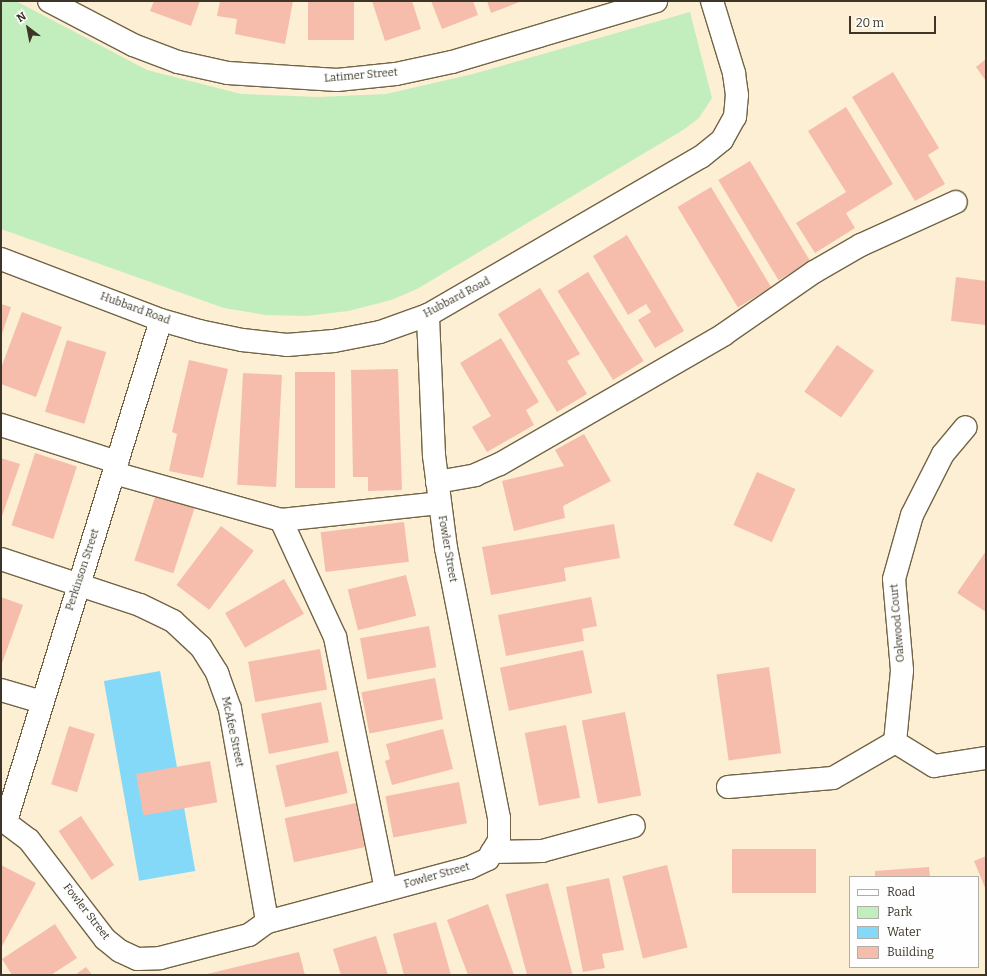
<!DOCTYPE html>
<html>
<head>
<meta charset="utf-8">
<style>
  body { margin:0 }
  #map { position:relative; width:987px; height:976px; overflow:hidden; background:#fcefd3; font-family:Bitter,serif }
  div>[style] { position:absolute }
  .green>* { inset:0; background:#c2edbc }
  .water>* { inset:0; background:#84d9f9; transform-origin:0 0 }
  .building>* { inset:0; background:#f6bdac; transform-origin:0 0 }
  .roads { filter:drop-shadow(1px 0 #726445) drop-shadow(-1px 0 #726445) drop-shadow(0 1px #726445) drop-shadow(0 -1px #726445) }
  .minor>* { height:22px; margin:-11px; padding:0 11px; transform-origin:11px; border-radius:11px; background:#fff }
  span { translate:-50% -50%; white-space:nowrap; text-align:center; line-height:1.15; -webkit-text-stroke:3.5px #fdfefd; paint-order:stroke }
  .street-label { font-size:11px; color:#3c3528 }
  .frame { position:absolute; inset:0; border:2px solid #3c3528; pointer-events:none }
  .legend { position:absolute; left:849px; top:876px; width:130px; height:92px; box-sizing:border-box; background:#fdfefd; border:1px solid #b0aea8; margin:0; padding:5px 7px; list-style:none; font-size:12px; color:#3c3528 }
  .legend li { display:flex; align-items:center; gap:8px; height:20px }
  .legend b { width:20px; border:1px solid #b0aea8 }
  .north { position:absolute; left:8px; top:8px; width:40px; height:40px; -webkit-text-stroke:3px #fdfefd; paint-order:stroke; rotate:328deg; font-size:11px; font-weight:700; line-height:16px; text-align:center; color:#3c3528 }
  .north::after { content:''; display:block; margin:auto; width:14px; height:18px; background:#3c3528; clip-path:polygon(50% 0,100% 100%,50% 72%,0 100%) }
  .scale { position:absolute; left:849px; top:16px; width:87px; height:18px; box-sizing:border-box; border:2px solid #3c3528; border-top:0; padding-left:5px; font-size:12px; line-height:14px; white-space:nowrap; color:#3c3528; -webkit-text-stroke:3px #fdfefd; paint-order:stroke }
</style>
</head>
<body>
<div id="map">
  <div class="green">
    <div style="clip-path:polygon(1px 1px,16px 1px,147px 70px,241px 94px,318px 97px,386px 94px,473px 74px,690px 12px,712px 98px,699px 118px,683px 130px,417px 289px,391px 300px,348px 311px,306px 316px,266px 315px,224px 308px,1px 229px)"></div>
  </div>
  <div class="water">
    <div style="left:160px;top:671px;width:203px;height:57px;rotate:80deg"></div>
  </div>
  <div class="building">
    <div style="clip-path:polygon(154px 1px,200px 1px,191px 26px,150px 11px)"></div>
    <div style="clip-path:polygon(220px 1px,293px 1px,285px 44px,235px 34px,237px 19px,217px 16px)"></div>
    <div style="left:308px;top:1px;width:46px;height:39px"></div>
    <div style="clip-path:polygon(372px 1px,412px 1px,421px 29px,385px 41px)"></div>
    <div style="clip-path:polygon(431px 1px,473px 1px,478px 15px,442px 29px)"></div>
    <div style="clip-path:polygon(487px 1px,522px 1px,491px 13px)"></div>
    <div style="clip-path:polygon(986px 59px,986px 81px,976px 67px)"></div>
    <div style="clip-path:polygon(893px 72px,939px 148px,928px 155px,945px 184px,915px 201px,852px 97px)"></div>
    <div style="clip-path:polygon(846px 107px,893px 184px,846px 213px,855px 228px,815px 253px,796px 223px,846px 192px,808px 131px)"></div>
    <div style="left:750px;top:161px;width:117px;height:37px;rotate:59deg"></div>
    <div style="left:711px;top:187px;width:117px;height:39px;rotate:59deg"></div>
    <div style="clip-path:polygon(627px 235px,684px 331px,655px 348px,638px 320px,651px 312px,646px 304px,628px 315px,593px 256px)"></div>
    <div style="left:588px;top:272px;width:105px;height:36px;rotate:58deg"></div>
    <div style="clip-path:polygon(956px 277px,986px 281px,986px 325px,951px 321px)"></div>
    <div style="clip-path:polygon(540px 288px,580px 354px,567px 361px,587px 394px,557px 412px,498px 314px)"></div>
    <div style="clip-path:polygon(1px 304px,11px 307px,1px 337px)"></div>
    <div style="clip-path:polygon(22px 312px,62px 327px,36px 397px,1px 384px,1px 368px)"></div>
    <div style="clip-path:polygon(501px 338px,539px 402px,526px 410px,534px 425px,487px 452px,472px 427px,491px 416px,460px 363px)"></div>
    <div style="left:67px;top:340px;width:41px;height:75px;rotate:17deg"></div>
    <div style="left:837px;top:345px;width:45px;height:57px;rotate:35deg"></div>
    <div style="clip-path:polygon(189px 360px,228px 369px,203px 478px,169px 471px,177px 434px,172px 432px)"></div>
    <div style="clip-path:polygon(398px 369px,402px 490px,368px 491px,368px 477px,353px 477px,351px 370px)"></div>
    <div style="left:295px;top:372px;width:40px;height:116px"></div>
    <div style="left:243px;top:373px;width:39px;height:112px;rotate:3deg"></div>
    <div style="clip-path:polygon(584px 434px,611px 481px,563px 506px,565px 518px,514px 531px,502px 481px,564px 466px,555px 450px)"></div>
    <div style="left:35px;top:453px;width:44px;height:76px;rotate:18deg"></div>
    <div style="clip-path:polygon(1px 458px,20px 464px,1px 519px)"></div>
    <div style="left:757px;top:472px;width:42px;height:58px;rotate:24deg"></div>
    <div style="left:156px;top:494px;width:41px;height:70px;rotate:18deg"></div>
    <div style="left:404px;top:522px;width:40px;height:84px;rotate:83deg"></div>
    <div style="clip-path:polygon(614px 524px,620px 558px,564px 568px,566px 581px,491px 595px,482px 547px)"></div>
    <div style="left:221px;top:526px;width:41px;height:74px;rotate:37deg"></div>
    <div style="clip-path:polygon(986px 551px,986px 612px,957px 593px)"></div>
    <div style="left:406px;top:575px;width:42px;height:60px;rotate:76deg"></div>
    <div style="left:284px;top:579px;width:40px;height:68px;rotate:60deg"></div>
    <div style="clip-path:polygon(1px 597px,23px 605px,1px 666px)"></div>
    <div style="clip-path:polygon(591px 597px,597px 626px,582px 629px,584px 641px,506px 656px,498px 615px)"></div>
    <div style="left:429px;top:626px;width:42px;height:70px;rotate:80deg"></div>
    <div style="left:320px;top:649px;width:41px;height:73px;rotate:80deg"></div>
    <div style="left:583px;top:650px;width:44px;height:85px;rotate:78deg"></div>
    <div style="left:769px;top:667px;width:87px;height:53px;rotate:82deg"></div>
    <div style="left:435px;top:678px;width:42px;height:75px;rotate:79deg"></div>
    <div style="left:321px;top:702px;width:41px;height:61px;rotate:79deg"></div>
    <div style="left:625px;top:712px;width:85px;height:44px;rotate:79deg"></div>
    <div style="left:566px;top:725px;width:74px;height:42px;rotate:79deg"></div>
    <div style="left:69px;top:726px;width:27px;height:61px;rotate:17deg"></div>
    <div style="clip-path:polygon(443px 729px,453px 769px,392px 785px,385px 761px,390px 759px,386px 744px)"></div>
    <div style="left:338px;top:751px;width:43px;height:64px;rotate:77deg"></div>
    <div style="left:210px;top:761px;width:42px;height:75px;rotate:80deg"></div>
    <div style="left:459px;top:782px;width:42px;height:75px;rotate:79deg"></div>
    <div style="left:356px;top:803px;width:45px;height:73px;rotate:78deg"></div>
    <div style="left:81px;top:816px;width:59px;height:27px;rotate:56deg"></div>
    <div style="left:816px;top:849px;width:44px;height:84px;rotate:90deg"></div>
    <div style="clip-path:polygon(986px 856px,986px 890px,974px 861px)"></div>
    <div style="clip-path:polygon(1px 865px,36px 883px,1px 948px)"></div>
    <div style="left:667px;top:865px;width:85px;height:46px;rotate:76deg"></div>
    <div style="clip-path:polygon(929px 867px,930px 877px,875px 877px,875px 871px)"></div>
    <div style="clip-path:polygon(609px 878px,624px 950px,602px 954px,605px 968px,583px 972px,566px 887px)"></div>
    <div style="left:548px;top:883px;width:94px;height:44px;rotate:75deg"></div>
    <div style="clip-path:polygon(488px 904px,514px 975px,468px 975px,447px 920px)"></div>
    <div style="clip-path:polygon(436px 922px,451px 975px,404px 975px,393px 934px)"></div>
    <div style="clip-path:polygon(55px 924px,77px 958px,51px 975px,12px 975px,2px 959px)"></div>
    <div style="clip-path:polygon(376px 936px,388px 975px,341px 975px,333px 949px)"></div>
    <div style="clip-path:polygon(299px 952px,305px 975px,207px 975px,207px 974px)"></div>
    <div style="clip-path:polygon(86px 967px,92px 975px,75px 975px)"></div>
  </div>
  <div class="roads">
    <div class="minor">
      <div style="left:49px;top:1px;width:95px;rotate:27.6deg"></div>
      <div style="left:133px;top:45px;width:48px;rotate:20.7deg"></div>
      <div style="left:178px;top:62px;width:51px;rotate:12.4deg"></div>
      <div style="left:228px;top:73px;width:109px;rotate:3.7deg"></div>
      <div style="left:337px;top:80px;width:59px;rotate:-5.8deg"></div>
      <div style="left:396px;top:74px;width:57px;rotate:-12.1deg"></div>
      <div style="left:452px;top:62px;width:213px;rotate:-16.6deg"></div>
      <div style="left:1px;top:259px;width:171px;rotate:20.9deg"></div>
      <div style="left:161px;top:320px;width:40px;rotate:16deg"></div>
      <div style="left:199px;top:331px;width:44px;rotate:11.8deg"></div>
      <div style="left:242px;top:340px;width:45px;rotate:6.3deg"></div>
      <div style="left:287px;top:345px;width:47px;rotate:-4.9deg"></div>
      <div style="left:334px;top:341px;width:47px;rotate:-11.1deg"></div>
      <div style="left:380px;top:332px;width:51px;rotate:-19.5deg"></div>
      <div style="left:428px;top:315px;width:315px;rotate:-30.1deg"></div>
      <div style="left:701px;top:157px;width:27px;rotate:-39deg"></div>
      <div style="left:722px;top:140px;width:26px;rotate:-61deg"></div>
      <div style="left:735px;top:117px;width:22px;rotate:-85deg"></div>
      <div style="left:737px;top:95px;width:22px;rotate:-98deg"></div>
      <div style="left:734px;top:73px;width:75px;rotate:-107deg"></div>
      <div style="left:1px;top:425px;width:122px;rotate:17.7deg"></div>
      <div style="left:114px;top:473px;width:173px;rotate:15.7deg"></div>
      <div style="left:281px;top:520px;width:159px;rotate:-6.1deg"></div>
      <div style="left:437px;top:482px;width:39px;rotate:-10deg"></div>
      <div style="left:475px;top:475px;width:27px;rotate:-24deg"></div>
      <div style="left:500px;top:464px;width:258px;rotate:-30deg"></div>
      <div style="left:723px;top:335px;width:111px;rotate:-34.7deg"></div>
      <div style="left:814px;top:272px;width:54px;rotate:-29.9deg"></div>
      <div style="left:861px;top:245px;width:104px;rotate:-24.4deg"></div>
      <div style="left:281px;top:520px;width:129px;rotate:65.2deg"></div>
      <div style="left:335px;top:637px;width:258px;rotate:78.6deg"></div>
      <div style="left:1px;top:559px;width:146px;rotate:18.3deg"></div>
      <div style="left:140px;top:605px;width:37px;rotate:26deg"></div>
      <div style="left:173px;top:621px;width:38px;rotate:43deg"></div>
      <div style="left:201px;top:647px;width:31px;rotate:58deg"></div>
      <div style="left:217px;top:673px;width:38px;rotate:70deg"></div>
      <div style="left:230px;top:709px;width:216px;rotate:80.1deg"></div>
      <div style="left:1px;top:690px;width:43px;rotate:16.3deg"></div>
      <div style="left:895px;top:742px;width:72px;rotate:-84.4deg"></div>
      <div style="left:902px;top:670px;width:91px;rotate:-95deg"></div>
      <div style="left:894px;top:579px;width:66px;rotate:-74.3deg"></div>
      <div style="left:912px;top:515px;width:68px;rotate:-63.1deg"></div>
      <div style="left:943px;top:454px;width:35px;rotate:-50deg"></div>
      <div style="left:895px;top:742px;width:46px;rotate:31.6deg"></div>
      <div style="left:934px;top:766px;width:53px;rotate:-8.7deg"></div>
      <div style="left:728px;top:787px;width:105px;rotate:-4.9deg"></div>
      <div style="left:833px;top:778px;width:72px;rotate:-30.1deg"></div>
      <div style="left:1px;top:819px;width:35px;rotate:37deg"></div>
      <div style="left:29px;top:840px;width:125px;rotate:52.5deg"></div>
      <div style="left:105px;top:939px;width:19px;rotate:39deg"></div>
      <div style="left:120px;top:951px;width:19px;rotate:25deg"></div>
      <div style="left:137px;top:959px;width:23px;rotate:-2deg"></div>
      <div style="left:160px;top:958px;width:92px;rotate:-14.5deg"></div>
      <div style="left:249px;top:935px;width:22px;rotate:-36deg"></div>
      <div style="left:267px;top:922px;width:209px;rotate:-15deg"></div>
      <div style="left:469px;top:868px;width:21px;rotate:-25deg"></div>
      <div style="left:488px;top:859px;width:21px;rotate:-59deg"></div>
      <div style="left:499px;top:841px;width:23px;rotate:-90deg"></div>
      <div style="left:499px;top:818px;width:275px;rotate:-101.1deg"></div>
      <div style="left:446px;top:548px;width:94px;rotate:-97.4deg"></div>
      <div style="left:434px;top:455px;width:140px;rotate:-92.5deg"></div>
      <div style="left:6px;top:821px;width:524px;rotate:-72.81deg"></div>
      <div style="left:492px;top:852px;width:50px;rotate:-1.1deg"></div>
      <div style="left:542px;top:851px;width:95px;rotate:-15.2deg"></div>
    </div>
  </div>
  <div class="street-label">
    <span style="left:361px;top:76px;rotate:-5deg">Latimer Street</span>
    <span style="left:457px;top:298px;rotate:-28deg">Hubbard Road</span>
    <span style="left:135px;top:309px;rotate:20deg">Hubbard Road</span>
    <span style="left:447px;top:549px;rotate:80deg">Fowler Street</span>
    <span style="left:83px;top:570px;rotate:-72deg">Perkinson Street</span>
    <span style="left:898px;top:623px;rotate:-95deg">Oakwood Court</span>
    <span style="left:232px;top:732px;rotate:78deg">McAfee Street</span>
    <span style="left:437px;top:876px;rotate:-16deg">Fowler Street</span>
    <span style="left:86px;top:912px;rotate:52deg">Fowler Street</span>
  </div>
  <div class="frame"></div>
  <ul class="legend">
  <li><b style="height:5px;background:#fff"></b>Road</li>
  <li><b style="height:11px;background:#c2edbc"></b>Park</li>
  <li><b style="height:11px;background:#84d9f9"></b>Water</li>
  <li><b style="height:11px;background:#f6bdac"></b>Building</li>
  </ul>
  <div class="north">N</div>
  <div class="scale">20 m</div>
</div>
</body>
</html>
